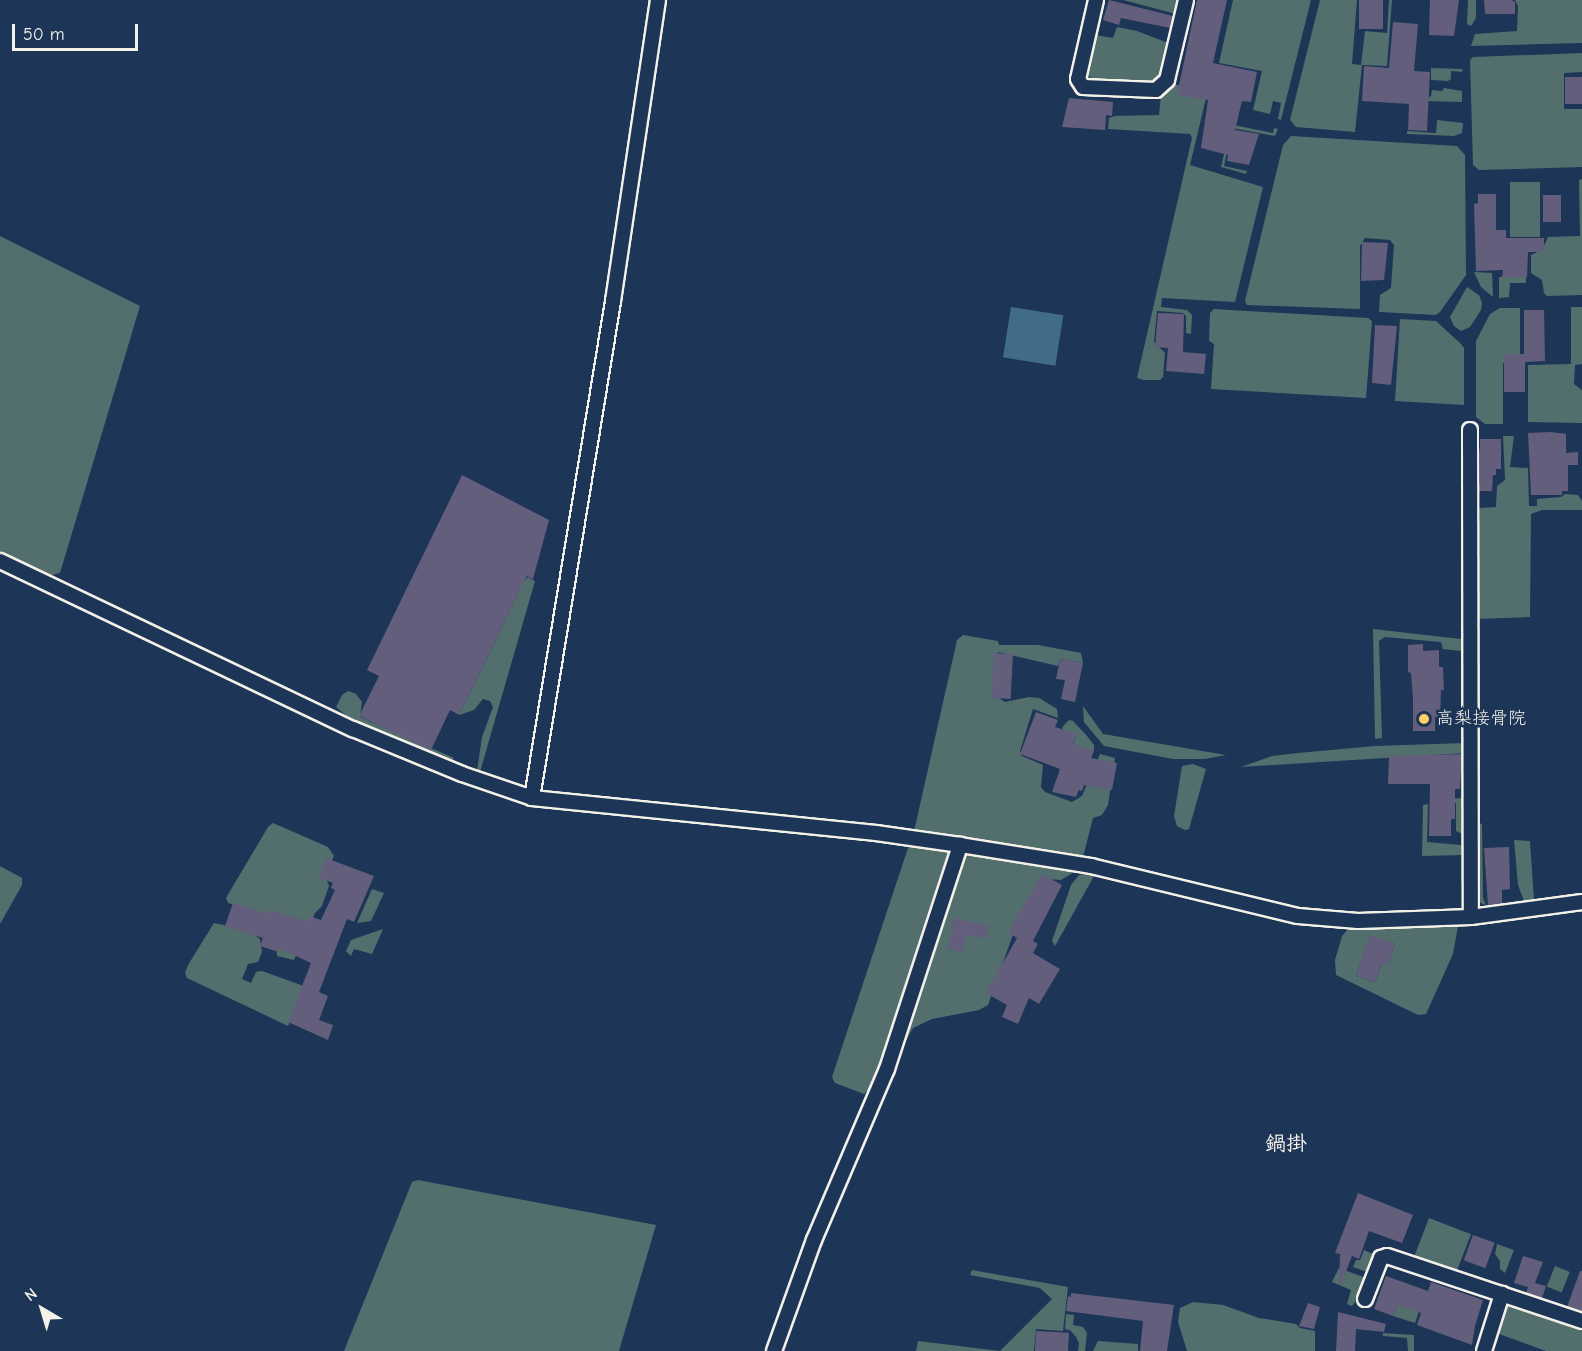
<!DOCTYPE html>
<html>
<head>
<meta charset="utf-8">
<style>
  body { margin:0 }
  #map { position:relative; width:1582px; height:1351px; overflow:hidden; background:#1d3557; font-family:"Comic Neue","Klee One",sans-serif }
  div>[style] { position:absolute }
  .green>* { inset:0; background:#526f6e; transform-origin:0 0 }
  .water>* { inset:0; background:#416c88; transform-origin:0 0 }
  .building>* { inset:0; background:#625e7c; transform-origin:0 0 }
  .roads { filter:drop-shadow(2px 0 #f4f1e8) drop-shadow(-2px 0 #f4f1e8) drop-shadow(0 2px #f4f1e8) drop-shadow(0 -2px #f4f1e8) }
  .minor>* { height:14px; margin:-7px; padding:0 7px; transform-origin:7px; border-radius:7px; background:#1d3557 }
  .dots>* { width:16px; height:16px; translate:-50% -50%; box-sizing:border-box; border:3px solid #1d3557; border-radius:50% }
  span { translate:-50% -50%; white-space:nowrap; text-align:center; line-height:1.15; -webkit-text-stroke:5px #1d3557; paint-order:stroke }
  .poi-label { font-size:18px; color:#f4f1e8 }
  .left { translate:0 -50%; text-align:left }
  .quarter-label { font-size:21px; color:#f4f1e8; font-weight:700 }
  .north { position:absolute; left:12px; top:1279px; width:60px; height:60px; -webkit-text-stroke:4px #1d3557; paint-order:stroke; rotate:322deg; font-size:16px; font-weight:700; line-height:24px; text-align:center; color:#f4f1e8 }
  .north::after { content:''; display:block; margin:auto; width:21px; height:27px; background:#f4f1e8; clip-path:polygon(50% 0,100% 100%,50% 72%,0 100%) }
  .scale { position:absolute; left:12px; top:24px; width:126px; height:27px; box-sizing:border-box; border:3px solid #f4f1e8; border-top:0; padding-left:8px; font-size:18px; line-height:21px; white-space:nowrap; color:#f4f1e8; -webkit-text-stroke:4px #1d3557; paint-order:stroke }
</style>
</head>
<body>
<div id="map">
  <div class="green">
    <div style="clip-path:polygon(1123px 0,1179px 0,1176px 14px)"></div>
    <div style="clip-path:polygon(1233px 0,1311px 0,1281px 120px,1278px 119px,1281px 103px,1273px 101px,1270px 114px,1253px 110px,1262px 71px,1219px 63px)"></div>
    <div style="clip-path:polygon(1320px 0,1357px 0,1352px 64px,1361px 65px,1365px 31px,1387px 33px,1389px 0,1392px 0,1387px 66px,1362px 65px,1355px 132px,1296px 127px,1290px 120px)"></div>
    <div style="clip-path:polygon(1468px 0,1476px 0,1476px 18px,1471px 26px,1467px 24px)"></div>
    <div style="clip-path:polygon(1515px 0,1582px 0,1582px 43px,1471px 46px,1475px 34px,1517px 31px,1518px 6px)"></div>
    <div style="clip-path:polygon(1117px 27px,1137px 31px,1168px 43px,1162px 74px,1153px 83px,1094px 80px,1086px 74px,1096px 35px,1113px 38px)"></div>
    <div style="clip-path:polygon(1582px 53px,1582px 72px,1564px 73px,1564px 109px,1582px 109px,1582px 167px,1479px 170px,1473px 165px,1470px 60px,1473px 57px)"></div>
    <div style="clip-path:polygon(1431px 68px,1463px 69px,1462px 72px,1451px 71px,1451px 79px,1448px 81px,1431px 80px)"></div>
    <div style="clip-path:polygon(1171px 84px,1208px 90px,1190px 165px,1263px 187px,1235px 302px,1162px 298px,1161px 307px,1187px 310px,1192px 315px,1191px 334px,1186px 333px,1186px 316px,1183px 313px,1157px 311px,1154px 342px,1165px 353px,1163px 377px,1160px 380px,1144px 380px,1137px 378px,1192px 138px,1190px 134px,1108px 129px,1109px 118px,1115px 116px,1159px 115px,1161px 94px)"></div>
    <div style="clip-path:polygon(1444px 88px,1462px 91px,1462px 102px,1423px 101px,1431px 96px,1432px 90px,1442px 91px)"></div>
    <div style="clip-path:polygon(1437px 120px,1463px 123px,1462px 133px,1454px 136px,1407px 134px,1407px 131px,1436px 133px)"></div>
    <div style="clip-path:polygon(1228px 124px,1273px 133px,1274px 128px,1278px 129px,1275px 136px,1232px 128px,1224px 166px,1247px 171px,1246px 174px,1221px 167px,1230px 128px)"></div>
    <div style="clip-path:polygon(1291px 136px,1457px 146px,1465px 155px,1466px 275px,1440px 312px,1436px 315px,1379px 312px,1380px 295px,1391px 288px,1394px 245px,1390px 240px,1365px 238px,1360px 246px,1360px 309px,1247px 305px,1245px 301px,1283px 145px)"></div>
    <div style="clip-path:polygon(1582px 179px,1582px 295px,1547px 296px,1544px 293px,1542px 280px,1531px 273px,1531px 255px,1542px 250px,1548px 237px,1580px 236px,1579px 180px)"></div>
    <div style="left:1540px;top:182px;width:55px;height:30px;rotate:90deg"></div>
    <div style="clip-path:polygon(0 236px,140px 306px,60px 573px,45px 577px,0 555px)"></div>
    <div style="clip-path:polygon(1474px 272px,1492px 273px,1493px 297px,1481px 287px)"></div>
    <div style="clip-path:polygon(1499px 277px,1526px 277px,1526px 283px,1510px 283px,1509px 297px,1499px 298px)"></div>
    <div style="clip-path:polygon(1467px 287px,1479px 295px,1482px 303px,1481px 310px,1470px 327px,1461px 331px,1454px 326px,1450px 317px)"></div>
    <div style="clip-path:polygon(1571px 307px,1582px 307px,1582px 364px,1575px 365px,1574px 384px,1582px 390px,1582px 423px,1528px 422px,1528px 365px,1571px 364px)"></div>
    <div style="clip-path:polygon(1500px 308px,1520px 308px,1520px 363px,1503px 363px,1503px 424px,1485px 424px,1476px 417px,1476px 341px,1490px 314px)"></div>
    <div style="clip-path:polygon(1214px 309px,1368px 318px,1372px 321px,1366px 398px,1211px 389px,1214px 344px,1209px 341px,1210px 313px)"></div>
    <div style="clip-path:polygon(1400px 319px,1436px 321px,1461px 344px,1464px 348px,1464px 405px,1395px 401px)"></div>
    <div style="clip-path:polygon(1503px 436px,1514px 436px,1510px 467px,1528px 468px,1529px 506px,1537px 506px,1537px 499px,1561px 497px,1565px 494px,1578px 495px,1582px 501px,1582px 510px,1542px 510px,1531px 514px,1530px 617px,1475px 619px,1476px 512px,1479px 508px,1496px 507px,1497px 486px,1505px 480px)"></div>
    <div style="clip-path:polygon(528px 577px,535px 581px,480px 772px,477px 771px,482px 737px,493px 707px,490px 701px,483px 699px,474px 710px,459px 715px,519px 592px,518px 587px)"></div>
    <div style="clip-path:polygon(1373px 629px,1461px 639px,1461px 651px,1443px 649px,1441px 642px,1385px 637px,1379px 641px,1382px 738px,1375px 739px)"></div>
    <div style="clip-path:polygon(963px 635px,998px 641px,999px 645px,1038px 645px,1081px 653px,1083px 663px,1060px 659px,1058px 666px,998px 652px,994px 695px,1005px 702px,1029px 697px,1039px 698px,1057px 709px,1058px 718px,1033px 709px,1020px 751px,1022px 756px,1043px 765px,1041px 787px,1045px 792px,1072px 802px,1082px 796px,1100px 754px,1115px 758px,1108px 805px,1102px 815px,1093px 818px,1084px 853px,1071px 874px,1061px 880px,1045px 879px,1016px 926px,988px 1005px,979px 1010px,932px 1019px,913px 1028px,890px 1069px,864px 1094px,835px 1083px,832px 1077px,915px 827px,957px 640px)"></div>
    <div style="clip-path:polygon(348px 691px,356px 694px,362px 702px,360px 717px,454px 758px,450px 763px,349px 718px,336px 707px,342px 695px)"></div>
    <div style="clip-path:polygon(1083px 706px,1103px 734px,1226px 755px,1205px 759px,1173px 759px,1104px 746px,1084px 722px)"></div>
    <div style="clip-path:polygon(1069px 720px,1073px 721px,1087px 736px,1094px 745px,1094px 751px,1073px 746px,1076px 735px,1059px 739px,1063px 726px)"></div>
    <div style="clip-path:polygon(1465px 743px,1465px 753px,1241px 767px,1272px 756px,1298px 753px,1375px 746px)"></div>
    <div style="clip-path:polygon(1193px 764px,1206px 769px,1189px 829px,1185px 830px,1177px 826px,1174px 816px,1182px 766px)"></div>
    <div style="clip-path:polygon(1466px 798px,1466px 836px,1456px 831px,1456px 803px,1439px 802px,1439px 799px)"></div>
    <div style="clip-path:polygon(1428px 804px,1427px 842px,1461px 845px,1464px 847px,1463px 855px,1422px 856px,1423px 805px)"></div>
    <div style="clip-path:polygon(1476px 822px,1482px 824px,1483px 898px,1486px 905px,1478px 902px)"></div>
    <div style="clip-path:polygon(273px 823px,328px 847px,334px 856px,325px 875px,329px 886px,322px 906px,315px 913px,294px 960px,277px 956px,274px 917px,228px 903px,226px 898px,268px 827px)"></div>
    <div style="clip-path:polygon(1514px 840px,1530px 841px,1534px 900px,1527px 902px,1524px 901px,1518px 885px)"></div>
    <div style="clip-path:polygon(0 866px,22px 878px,22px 885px,0 924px)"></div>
    <div style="clip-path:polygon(1089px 873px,1094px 876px,1055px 946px,1052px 941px,1071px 885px,1079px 875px)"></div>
    <div style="clip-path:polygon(372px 889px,384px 893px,371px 921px,357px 923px)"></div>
    <div style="clip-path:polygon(214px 923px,248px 930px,260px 939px,262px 952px,258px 962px,248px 964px,242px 979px,251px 983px,256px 972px,262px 971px,301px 985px,305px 989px,288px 1026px,187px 978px,185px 973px,188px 965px)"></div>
    <div style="clip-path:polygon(evenodd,1455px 923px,1458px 926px,1453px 954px,1426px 1014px,1418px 1015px,1336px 975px,1335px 960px,1342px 936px,1351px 926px,1455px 923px,1370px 936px,1395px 944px,1388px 964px,1382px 963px,1375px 982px,1356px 976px,1370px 936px)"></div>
    <div style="clip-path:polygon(383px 929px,372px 954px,354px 949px,351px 956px,346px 951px,351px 940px)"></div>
    <div style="clip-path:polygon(418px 1180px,656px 1225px,619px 1351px,344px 1351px,412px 1182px)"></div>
    <div style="left:1429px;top:1218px;width:45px;height:41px;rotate:21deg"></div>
    <div style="clip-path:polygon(1497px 1244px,1514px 1250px,1505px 1273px,1500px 1269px,1500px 1261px,1495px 1254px)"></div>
    <div style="clip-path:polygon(1364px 1250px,1373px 1254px,1367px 1272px,1353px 1267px,1356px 1260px,1360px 1260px)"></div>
    <div style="left:1555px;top:1266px;width:16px;height:22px;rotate:22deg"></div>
    <div style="clip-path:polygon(1339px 1268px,1366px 1278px,1361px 1294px,1352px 1306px,1347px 1304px,1351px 1290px,1332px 1282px)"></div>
    <div style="clip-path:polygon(972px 1270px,1068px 1287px,1063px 1331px,1036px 1329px,1034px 1351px,916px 1351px,918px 1341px,1000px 1351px,1052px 1299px,1040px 1288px,970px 1275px)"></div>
    <div style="clip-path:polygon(1193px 1302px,1223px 1305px,1259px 1318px,1296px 1324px,1300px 1328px,1315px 1331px,1315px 1351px,1187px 1351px,1178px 1322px,1180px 1308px)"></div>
    <div style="clip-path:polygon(1513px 1303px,1582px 1321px,1582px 1351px,1546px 1351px,1499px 1334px,1507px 1305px)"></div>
    <div style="clip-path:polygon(1397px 1305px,1421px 1305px,1415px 1323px,1393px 1316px)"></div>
    <div style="clip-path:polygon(1066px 1314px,1074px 1315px,1073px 1325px,1083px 1327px,1087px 1333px,1085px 1351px,1078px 1351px,1079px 1343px,1076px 1337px,1071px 1331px,1065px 1329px)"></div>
    <div style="clip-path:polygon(1383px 1333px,1414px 1335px,1414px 1351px,1408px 1351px,1407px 1338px,1383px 1336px)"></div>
    <div style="clip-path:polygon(1098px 1341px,1138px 1344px,1138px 1351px,1093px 1351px)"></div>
  </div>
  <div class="water">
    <div style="left:1011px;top:307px;width:53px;height:51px;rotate:9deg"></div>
  </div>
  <div class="building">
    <div style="clip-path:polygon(1109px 0,1173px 16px,1170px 28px,1121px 18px,1119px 25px,1103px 20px)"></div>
    <div style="clip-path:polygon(1197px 0,1227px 0,1213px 63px,1257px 72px,1251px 102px,1242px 101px,1235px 130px,1259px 134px,1249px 165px,1227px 161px,1228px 155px,1201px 148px,1208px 100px,1177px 95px)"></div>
    <div style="left:1359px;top:0;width:24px;height:29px"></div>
    <div style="clip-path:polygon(1430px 0,1459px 0,1454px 36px,1429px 35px)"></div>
    <div style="clip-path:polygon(1484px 0,1511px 0,1515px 2px,1515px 14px,1485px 14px)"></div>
    <div style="clip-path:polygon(1393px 22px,1418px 24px,1414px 71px,1430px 72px,1427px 131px,1408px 130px,1409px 104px,1362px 101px,1364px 66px,1389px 68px)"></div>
    <div style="left:1565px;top:77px;width:17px;height:27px"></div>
    <div style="clip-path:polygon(1069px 98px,1113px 102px,1112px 116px,1106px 115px,1105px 130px,1062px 127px)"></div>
    <div style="clip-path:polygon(1478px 194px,1496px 194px,1496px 230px,1506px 230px,1506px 238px,1544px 238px,1544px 252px,1528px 252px,1527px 277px,1502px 277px,1503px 270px,1476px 271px,1474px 204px,1478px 203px)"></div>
    <div style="left:1543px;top:195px;width:18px;height:27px"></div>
    <div style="clip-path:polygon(1362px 242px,1388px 243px,1384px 280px,1361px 281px)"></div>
    <div style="clip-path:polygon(1524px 310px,1544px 310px,1545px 361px,1525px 362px,1525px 392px,1504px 392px,1504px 354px,1524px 354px)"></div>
    <div style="clip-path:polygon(1158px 313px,1184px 314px,1183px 352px,1206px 354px,1204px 374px,1166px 371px,1168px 348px,1155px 347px)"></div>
    <div style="clip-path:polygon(1375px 325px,1397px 326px,1391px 385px,1372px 383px)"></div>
    <div style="clip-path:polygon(1551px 432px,1566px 434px,1566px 453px,1578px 452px,1578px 465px,1568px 465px,1568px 491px,1562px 491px,1562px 495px,1531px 495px,1528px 433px)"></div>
    <div style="clip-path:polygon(1480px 439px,1501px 439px,1501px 469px,1496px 469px,1496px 475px,1493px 475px,1492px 491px,1479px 491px)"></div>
    <div style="clip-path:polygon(462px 475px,549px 520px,533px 579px,527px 576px,459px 715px,450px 710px,431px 750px,359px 716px,379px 676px,367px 670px)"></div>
    <div style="clip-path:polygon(1423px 644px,1423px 651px,1439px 650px,1439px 667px,1443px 667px,1444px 690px,1441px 690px,1440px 718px,1435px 717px,1435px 731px,1413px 731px,1413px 698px,1411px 673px,1408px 672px,1408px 645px)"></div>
    <div style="left:994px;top:653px;width:19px;height:45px;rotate:3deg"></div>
    <div style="clip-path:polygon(1060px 659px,1083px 663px,1075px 702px,1061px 699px,1065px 680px,1056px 679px)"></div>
    <div style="clip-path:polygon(1036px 712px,1058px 720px,1055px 727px,1077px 734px,1073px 744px,1094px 751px,1091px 758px,1117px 763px,1112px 790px,1084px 785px,1082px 791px,1079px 790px,1076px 797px,1052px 792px,1060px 769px,1020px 754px)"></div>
    <div style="clip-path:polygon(1462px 754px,1460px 789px,1455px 789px,1455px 819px,1451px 819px,1451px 836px,1429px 836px,1430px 784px,1388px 784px,1389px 756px)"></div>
    <div style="clip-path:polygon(1509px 847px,1510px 889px,1502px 890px,1502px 904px,1488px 905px,1484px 848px)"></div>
    <div style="clip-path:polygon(326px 858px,374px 876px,354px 922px,347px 919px,319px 992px,328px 996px,319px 1020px,333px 1025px,328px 1040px,288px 1022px,311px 963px,279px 948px,278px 952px,260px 946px,263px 938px,225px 926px,233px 903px,270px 914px,271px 910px,308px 921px,310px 916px,321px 920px,335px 890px,331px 888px,333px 883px,318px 877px)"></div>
    <div style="clip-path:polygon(1042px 874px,1062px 885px,1033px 941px,1038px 944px,1033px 953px,1060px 969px,1039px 1004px,1029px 998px,1018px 1024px,1002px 1017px,1007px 1005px,986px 993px,1017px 938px,1008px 932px)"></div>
    <div style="clip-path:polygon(953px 918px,989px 925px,986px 939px,967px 935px,961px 953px,947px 948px,953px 932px,950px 932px)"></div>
    <div style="clip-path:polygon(1370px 935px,1395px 944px,1388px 965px,1382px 963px,1375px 982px,1356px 976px)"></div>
    <div style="clip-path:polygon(1358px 1193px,1413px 1215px,1402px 1243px,1369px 1231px,1359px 1259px,1352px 1256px,1341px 1285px,1339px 1284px,1340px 1254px,1335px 1253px)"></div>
    <div style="left:1473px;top:1235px;width:23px;height:27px;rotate:20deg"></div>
    <div style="clip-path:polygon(1523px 1256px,1543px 1262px,1535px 1283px,1546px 1286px,1542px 1298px,1526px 1293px,1528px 1287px,1514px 1283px)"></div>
    <div style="clip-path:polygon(1580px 1271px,1582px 1271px,1582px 1312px,1567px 1307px)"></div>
    <div style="clip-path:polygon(1386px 1276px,1428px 1291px,1431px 1282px,1483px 1300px,1475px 1326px,1472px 1345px,1417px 1325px,1421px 1313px,1397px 1305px,1393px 1316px,1374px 1309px)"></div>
    <div style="clip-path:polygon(1071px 1293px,1174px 1305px,1167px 1351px,1140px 1351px,1143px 1321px,1066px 1311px,1068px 1296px,1071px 1297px)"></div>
    <div style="clip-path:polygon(1308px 1303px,1320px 1307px,1314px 1329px,1299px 1326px)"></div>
    <div style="clip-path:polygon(1338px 1312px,1386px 1324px,1384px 1332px,1356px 1329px,1355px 1351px,1336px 1351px)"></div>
    <div style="left:1036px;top:1331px;width:33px;height:20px;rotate:3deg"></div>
  </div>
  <div class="roads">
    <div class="minor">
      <div style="left:1096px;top:0;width:81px;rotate:102.8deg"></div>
      <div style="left:1078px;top:79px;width:9px;rotate:58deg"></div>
      <div style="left:1083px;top:87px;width:73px;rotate:2.4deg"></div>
      <div style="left:1156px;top:90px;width:15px;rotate:-42deg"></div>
      <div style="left:1167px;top:80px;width:82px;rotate:-76.6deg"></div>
      <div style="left:1470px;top:430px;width:487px;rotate:89.9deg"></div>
      <div style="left:0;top:561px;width:391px;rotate:25.5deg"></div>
      <div style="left:353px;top:729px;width:118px;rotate:22.4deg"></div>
      <div style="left:462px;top:774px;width:74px;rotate:18.9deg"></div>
      <div style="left:532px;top:798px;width:346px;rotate:5.8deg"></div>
      <div style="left:876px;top:833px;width:85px;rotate:8.1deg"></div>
      <div style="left:960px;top:845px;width:133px;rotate:9.1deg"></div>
      <div style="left:1091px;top:866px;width:213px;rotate:13.6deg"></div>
      <div style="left:1298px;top:916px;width:60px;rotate:4.8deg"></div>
      <div style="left:1358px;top:921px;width:113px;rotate:-2deg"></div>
      <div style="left:1471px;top:917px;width:112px;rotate:-7.7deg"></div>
      <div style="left:532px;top:798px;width:504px;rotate:-80.74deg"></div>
      <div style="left:613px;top:301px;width:304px;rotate:-81.5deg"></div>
      <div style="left:1365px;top:1299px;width:44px;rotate:-68.7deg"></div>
      <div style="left:1381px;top:1258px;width:6px;rotate:-18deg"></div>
      <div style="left:1387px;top:1256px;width:206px;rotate:18.4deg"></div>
      <div style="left:774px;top:1351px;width:118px;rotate:-70.2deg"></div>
      <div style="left:814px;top:1240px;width:186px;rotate:-66.9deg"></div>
      <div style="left:887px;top:1069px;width:236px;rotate:-71.9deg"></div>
      <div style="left:1484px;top:1351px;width:60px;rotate:-72.5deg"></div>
    </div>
  </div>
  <div class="dots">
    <div style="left:1424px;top:719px;background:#ffd166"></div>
  </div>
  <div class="poi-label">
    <span class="left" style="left:1436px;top:719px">高梨接骨院</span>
  </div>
  <div class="quarter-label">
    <span style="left:1286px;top:1143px">鍋掛</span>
  </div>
  <div class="north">N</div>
  <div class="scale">50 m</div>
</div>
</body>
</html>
